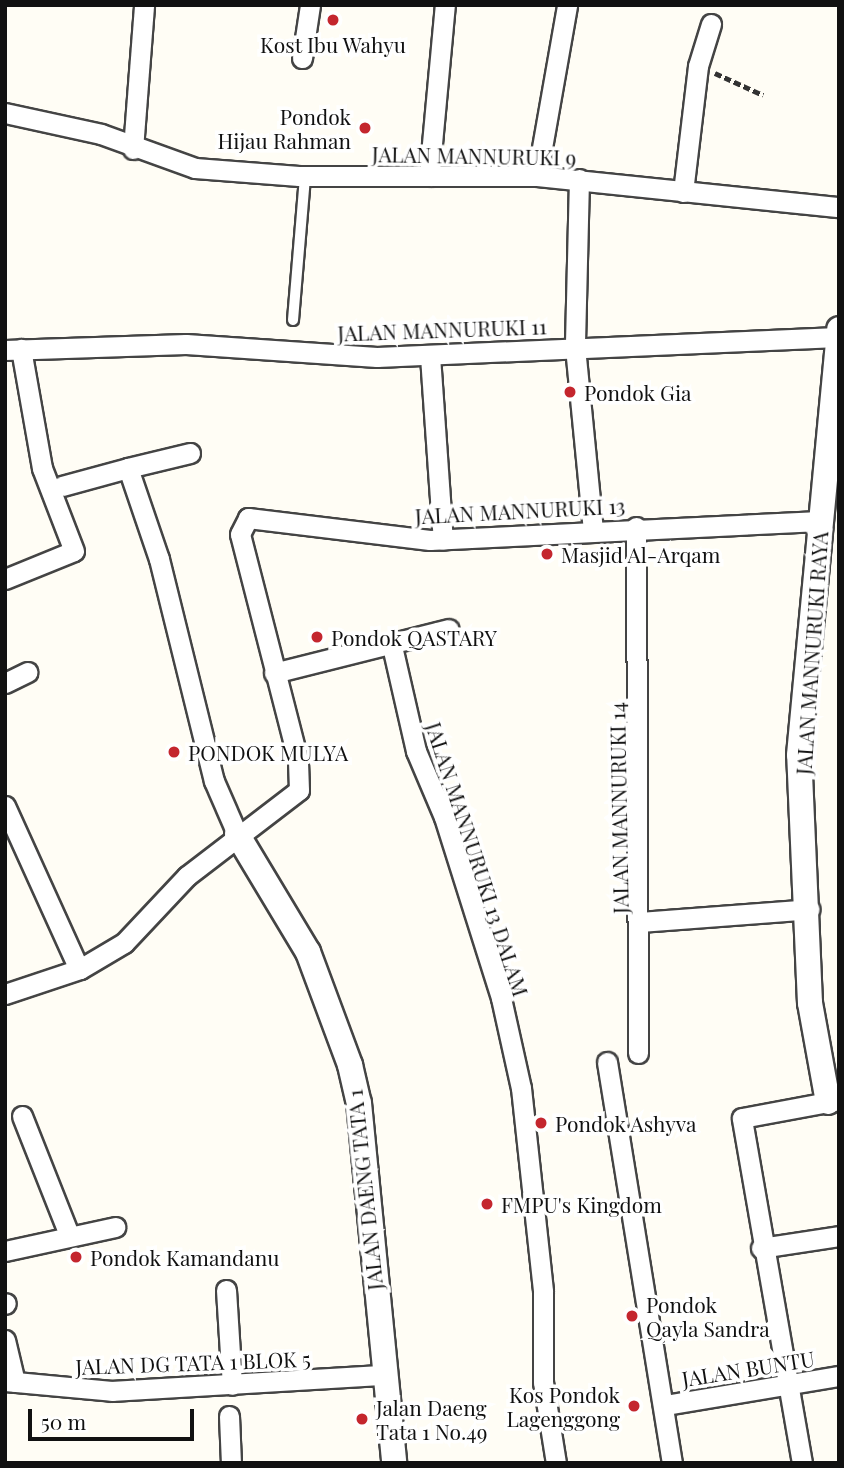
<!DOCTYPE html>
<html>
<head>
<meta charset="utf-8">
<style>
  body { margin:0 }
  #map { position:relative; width:844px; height:1468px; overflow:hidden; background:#fffdf5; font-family:"Playfair Display",serif }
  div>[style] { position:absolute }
  .path>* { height:4.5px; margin-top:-2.25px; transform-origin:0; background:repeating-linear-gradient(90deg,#333 0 7px,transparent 0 10.5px) }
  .roads { filter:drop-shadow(2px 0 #444) drop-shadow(-2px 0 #444) drop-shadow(0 2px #444) drop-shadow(0 -2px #444) }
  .service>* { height:10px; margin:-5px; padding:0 5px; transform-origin:5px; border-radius:5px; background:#fff }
  .minor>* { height:19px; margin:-9.5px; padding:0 9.5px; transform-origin:9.5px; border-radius:9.5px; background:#fff }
  .tertiary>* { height:24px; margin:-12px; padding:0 12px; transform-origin:12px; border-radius:12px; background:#fff }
  .dots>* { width:19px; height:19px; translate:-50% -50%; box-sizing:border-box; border:4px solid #fff; border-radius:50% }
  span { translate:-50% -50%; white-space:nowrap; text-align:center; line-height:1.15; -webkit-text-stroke:7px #fff; paint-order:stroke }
  .poi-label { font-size:21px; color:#111 }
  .right { translate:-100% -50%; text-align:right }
  .left { translate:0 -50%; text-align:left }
  .street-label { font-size:21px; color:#111 }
  .frame { position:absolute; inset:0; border:7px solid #111; pointer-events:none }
  .scale { position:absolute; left:28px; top:1409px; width:166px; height:32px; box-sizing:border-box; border:4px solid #111; border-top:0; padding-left:9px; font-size:21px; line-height:24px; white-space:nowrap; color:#111; -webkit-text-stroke:5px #fff; paint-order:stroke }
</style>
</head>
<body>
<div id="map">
  <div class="path">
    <div style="left:715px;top:73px;width:53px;rotate:24.6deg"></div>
  </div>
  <div class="roads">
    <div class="service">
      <div style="left:293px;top:320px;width:144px;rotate:-85.2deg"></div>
    </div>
    <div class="minor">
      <div style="left:302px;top:58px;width:54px;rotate:-81.4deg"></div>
      <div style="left:5px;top:113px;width:98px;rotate:12.3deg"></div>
      <div style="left:101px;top:134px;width:100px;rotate:19.9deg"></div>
      <div style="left:195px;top:168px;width:104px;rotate:4.4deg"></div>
      <div style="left:299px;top:176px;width:238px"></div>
      <div style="left:537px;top:176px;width:304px;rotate:5.9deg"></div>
      <div style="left:133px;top:149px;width:144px;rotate:-85.6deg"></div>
      <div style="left:429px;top:176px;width:172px;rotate:-84.7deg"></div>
      <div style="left:537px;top:176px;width:174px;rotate:-80deg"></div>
      <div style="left:579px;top:179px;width:168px;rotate:91.4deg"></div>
      <div style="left:575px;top:347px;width:184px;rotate:84.4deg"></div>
      <div style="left:683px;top:192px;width:127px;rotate:-83.2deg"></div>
      <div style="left:698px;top:66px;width:44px;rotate:-72.8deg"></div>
      <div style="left:5px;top:350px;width:181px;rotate:-1.9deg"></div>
      <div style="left:186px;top:344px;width:191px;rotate:3.9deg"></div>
      <div style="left:377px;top:357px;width:461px;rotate:-2.5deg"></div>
      <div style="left:430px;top:356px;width:184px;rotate:86deg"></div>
      <div style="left:190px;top:453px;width:64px;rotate:166.4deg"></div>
      <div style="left:128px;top:468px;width:96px;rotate:71.2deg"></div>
      <div style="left:159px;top:559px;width:229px;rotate:76.1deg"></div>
      <div style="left:214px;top:781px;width:58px;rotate:66.5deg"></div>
      <div style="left:62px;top:486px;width:68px;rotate:-15.3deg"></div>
      <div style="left:636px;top:527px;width:526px;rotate:89.78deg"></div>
      <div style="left:5px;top:579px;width:74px;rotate:-22.1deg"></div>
      <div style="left:74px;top:551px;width:89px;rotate:-111.1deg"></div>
      <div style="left:42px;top:468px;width:121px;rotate:-100deg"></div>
      <div style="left:392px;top:646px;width:108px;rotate:77.1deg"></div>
      <div style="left:416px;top:751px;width:72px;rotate:67deg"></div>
      <div style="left:444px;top:817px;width:190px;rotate:72.5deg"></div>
      <div style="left:501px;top:998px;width:92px;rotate:77.5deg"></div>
      <div style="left:521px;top:1088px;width:205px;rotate:83.8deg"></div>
      <div style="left:543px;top:1292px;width:90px;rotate:90deg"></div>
      <div style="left:543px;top:1382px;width:82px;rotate:80.9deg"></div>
      <div style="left:274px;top:673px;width:180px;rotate:-14.1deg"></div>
      <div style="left:5px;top:683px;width:25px;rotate:-26deg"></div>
      <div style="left:5px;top:806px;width:179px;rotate:65.6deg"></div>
      <div style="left:639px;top:922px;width:171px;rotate:-4.3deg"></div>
      <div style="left:5px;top:994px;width:79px;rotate:-18.4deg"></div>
      <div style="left:80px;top:969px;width:51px;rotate:-30.6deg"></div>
      <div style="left:124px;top:943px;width:92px;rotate:-46.8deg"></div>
      <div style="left:187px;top:876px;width:141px;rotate:-37.5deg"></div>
      <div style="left:299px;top:790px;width:30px;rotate:-92deg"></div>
      <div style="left:298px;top:760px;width:233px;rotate:-104.4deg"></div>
      <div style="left:240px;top:534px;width:18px;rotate:-63deg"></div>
      <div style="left:248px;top:518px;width:183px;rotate:6.9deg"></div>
      <div style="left:430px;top:540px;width:390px;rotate:-2.8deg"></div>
      <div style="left:607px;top:1062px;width:406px;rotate:80.8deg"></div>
      <div style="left:22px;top:1116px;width:128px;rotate:68.4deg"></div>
      <div style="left:761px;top:1248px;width:79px;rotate:-8.7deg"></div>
      <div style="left:5px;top:1251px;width:113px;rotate:-12.3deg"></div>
      <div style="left:226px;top:1290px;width:95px;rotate:86.4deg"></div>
      <div style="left:5px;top:1304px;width:1px;rotate:-45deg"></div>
      <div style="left:5px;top:1340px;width:43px;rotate:76.6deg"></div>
      <div style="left:5px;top:1381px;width:107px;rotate:5.3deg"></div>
      <div style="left:112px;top:1391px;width:272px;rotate:-3.4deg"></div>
      <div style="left:665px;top:1405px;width:176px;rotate:-9.5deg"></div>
      <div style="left:229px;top:1416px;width:47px;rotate:87.6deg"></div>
      <div style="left:802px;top:1463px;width:350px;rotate:-99.9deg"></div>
      <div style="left:742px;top:1118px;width:99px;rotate:-10.5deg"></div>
    </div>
    <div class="tertiary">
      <div style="left:237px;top:834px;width:138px;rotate:59deg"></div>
      <div style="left:308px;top:952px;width:121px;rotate:69.6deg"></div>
      <div style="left:350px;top:1065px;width:39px;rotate:77deg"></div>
      <div style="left:359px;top:1103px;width:362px;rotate:84.4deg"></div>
      <div style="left:828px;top:1102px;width:101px;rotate:-100.3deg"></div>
      <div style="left:810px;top:1003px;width:248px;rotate:-92.5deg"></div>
      <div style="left:799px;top:755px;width:428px;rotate:-84.6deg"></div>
    </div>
  </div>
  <div class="dots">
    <div style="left:333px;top:20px;background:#c4262e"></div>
    <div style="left:365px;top:128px;background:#c4262e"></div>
    <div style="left:570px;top:392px;background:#c4262e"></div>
    <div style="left:547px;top:554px;background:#c4262e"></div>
    <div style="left:317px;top:637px;background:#c4262e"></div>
    <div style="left:174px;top:752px;background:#c4262e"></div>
    <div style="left:541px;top:1123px;background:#c4262e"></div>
    <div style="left:487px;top:1204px;background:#c4262e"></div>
    <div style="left:76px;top:1257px;background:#c4262e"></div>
    <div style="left:632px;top:1316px;background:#c4262e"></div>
    <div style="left:634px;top:1406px;background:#c4262e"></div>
    <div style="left:362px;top:1419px;background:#c4262e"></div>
  </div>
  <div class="poi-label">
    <span style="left:333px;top:44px">Kost Ibu Wahyu</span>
    <span class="right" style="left:351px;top:128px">Pondok<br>Hijau Rahman</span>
    <span class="left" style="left:584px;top:392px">Pondok Gia</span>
    <span class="left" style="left:561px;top:554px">Masjid Al-Arqam</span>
    <span class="left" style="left:331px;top:637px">Pondok QASTARY</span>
    <span class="left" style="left:188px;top:752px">PONDOK MULYA</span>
    <span class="left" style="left:555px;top:1123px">Pondok Ashyva</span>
    <span class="left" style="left:501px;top:1204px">FMPU's Kingdom</span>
    <span class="left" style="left:90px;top:1257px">Pondok Kamandanu</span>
    <span class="left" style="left:646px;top:1316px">Pondok<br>Qayla Sandra</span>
    <span class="right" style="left:620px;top:1406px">Kos Pondok<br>Lagenggong</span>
    <span class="left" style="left:376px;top:1419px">Jalan Daeng<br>Tata 1 No.49</span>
  </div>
  <div class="street-label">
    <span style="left:474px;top:155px;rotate:1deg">JALAN MANNURUKI 9</span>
    <span style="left:442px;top:329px;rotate:-2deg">JALAN MANNURUKI 11</span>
    <span style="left:520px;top:510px;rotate:-3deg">JALAN MANNURUKI 13</span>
    <span style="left:811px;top:653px;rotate:-86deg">JALAN MANNURUKI RAYA</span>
    <span style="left:618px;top:808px;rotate:-91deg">JALAN MANNURUKI 14</span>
    <span style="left:478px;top:859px;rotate:72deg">JALAN MANNURUKI 13 DALAM</span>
    <span style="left:364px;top:1190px;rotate:-96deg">JALAN DAENG TATA 1</span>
    <span style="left:193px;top:1362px;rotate:-2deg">JALAN DG TATA 1 BLOK 5</span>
    <span style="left:748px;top:1368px;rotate:-9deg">JALAN BUNTU</span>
  </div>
  <div class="frame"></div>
  <div class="scale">50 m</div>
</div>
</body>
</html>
